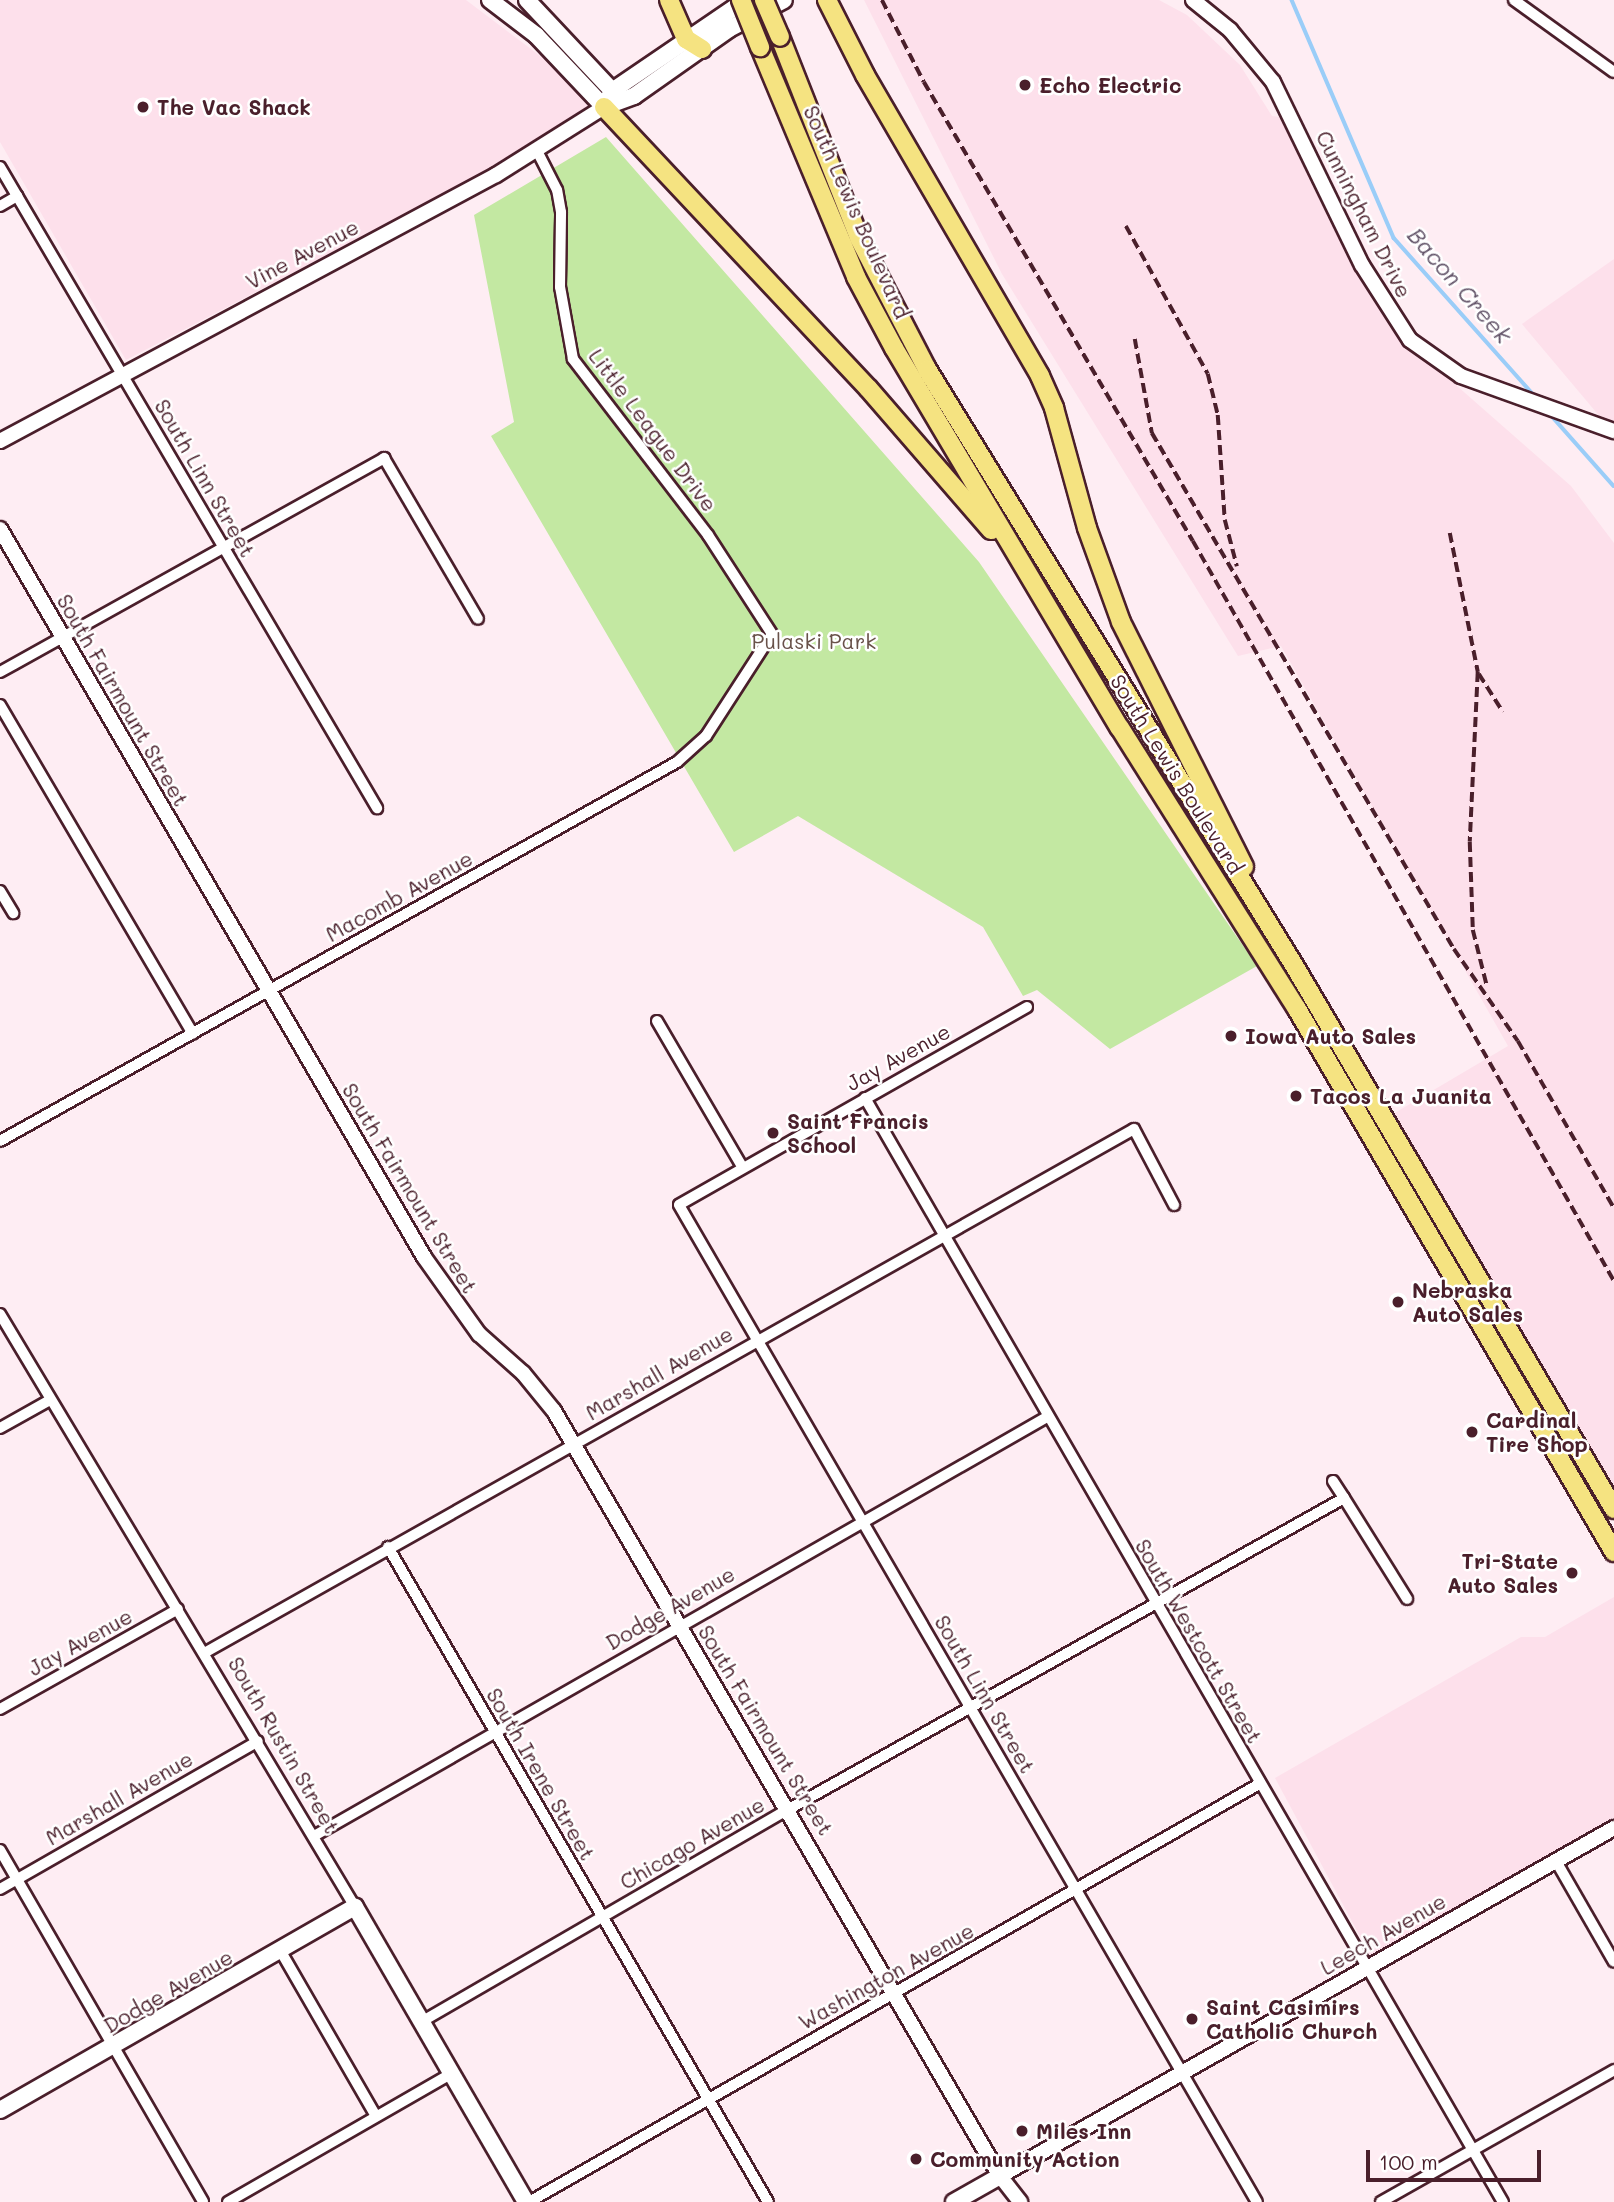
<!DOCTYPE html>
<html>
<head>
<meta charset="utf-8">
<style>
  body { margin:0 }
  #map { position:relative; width:1614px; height:2202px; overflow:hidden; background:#feedf3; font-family:Mali,sans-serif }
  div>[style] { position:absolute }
  .built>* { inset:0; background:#fde0eb }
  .green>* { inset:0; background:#c3e8a2 }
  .stream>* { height:3.5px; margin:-1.75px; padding:0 1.75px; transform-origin:1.75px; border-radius:1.75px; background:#9acdf8 }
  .roads { filter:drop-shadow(2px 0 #4a1f2b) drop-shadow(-2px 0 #4a1f2b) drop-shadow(0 2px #4a1f2b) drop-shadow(0 -2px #4a1f2b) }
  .minor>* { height:10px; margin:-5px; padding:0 5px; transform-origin:5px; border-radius:5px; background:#fff }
  .tertiary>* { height:14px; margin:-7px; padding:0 7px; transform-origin:7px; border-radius:7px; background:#fff }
  .secondary>* { height:16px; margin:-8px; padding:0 8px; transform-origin:8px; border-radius:8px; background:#fff }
  .primary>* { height:18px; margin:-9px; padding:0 9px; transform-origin:9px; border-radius:9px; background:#f5e381 }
  .rail>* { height:3.5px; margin-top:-1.75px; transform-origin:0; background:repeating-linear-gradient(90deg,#4a1f2b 0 10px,transparent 0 15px) }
  .bridges { filter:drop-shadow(2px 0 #4a1f2b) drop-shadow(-2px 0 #4a1f2b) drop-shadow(0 2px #4a1f2b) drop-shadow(0 -2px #4a1f2b) }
  .primary-bridge>* { height:18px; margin:-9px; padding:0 9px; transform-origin:9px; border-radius:9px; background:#f5e381 }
  .dots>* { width:19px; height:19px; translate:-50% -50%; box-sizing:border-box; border:4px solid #fff; border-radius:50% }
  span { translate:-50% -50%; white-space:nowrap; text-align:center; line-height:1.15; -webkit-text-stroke:5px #fff; paint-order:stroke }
  .poi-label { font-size:21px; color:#4a1f2b; font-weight:700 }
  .left { translate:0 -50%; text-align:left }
  .right { translate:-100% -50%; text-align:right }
  .street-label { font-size:21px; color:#4a1f2b }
  .park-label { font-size:21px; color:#685149 }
  .water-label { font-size:23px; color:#625368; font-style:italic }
  .scale { position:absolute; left:1366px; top:2150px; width:175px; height:32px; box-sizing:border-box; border:4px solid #4a1f2b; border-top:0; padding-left:9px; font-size:21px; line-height:24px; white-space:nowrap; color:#4a1f2b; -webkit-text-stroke:5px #fff; paint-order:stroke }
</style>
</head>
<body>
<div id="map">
  <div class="built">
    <div style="clip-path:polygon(0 0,466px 0,547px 61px,589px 107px,466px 182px,126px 360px,0 142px)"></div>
    <div style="clip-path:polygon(864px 0,1159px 0,1187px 15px,1240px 65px,1272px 116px,1287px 118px,1372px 299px,1399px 335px,1571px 486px,1614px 543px,1614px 1489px,1393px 1114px,1508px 1046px,1281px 646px,1238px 656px,1002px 274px)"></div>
    <div style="clip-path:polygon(1614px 259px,1614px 422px,1601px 418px,1522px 324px)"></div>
    <div style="clip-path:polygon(1614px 1597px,1614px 1818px,1370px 1955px,1275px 1778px,1521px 1637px,1545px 1637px)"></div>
  </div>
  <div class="green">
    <div style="clip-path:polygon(606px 137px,979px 562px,1257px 966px,1110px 1049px,1037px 990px,1023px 996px,983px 927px,798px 816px,734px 852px,491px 436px,514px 422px,474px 215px)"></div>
  </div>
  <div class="stream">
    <div style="left:1292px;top:0;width:259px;rotate:66.8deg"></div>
    <div style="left:1394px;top:238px;width:210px;rotate:48.3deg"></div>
    <div style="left:1550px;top:414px;width:96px;rotate:48.4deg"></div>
  </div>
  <div class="roads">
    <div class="minor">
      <div style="left:1514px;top:0;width:123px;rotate:35.8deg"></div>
      <div style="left:0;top:167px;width:744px;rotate:59.54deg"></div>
      <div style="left:0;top:206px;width:20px;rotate:-30deg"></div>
      <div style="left:0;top:672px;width:440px;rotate:-29.1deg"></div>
      <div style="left:384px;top:458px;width:186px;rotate:59.7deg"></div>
      <div style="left:0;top:705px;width:381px;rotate:59.6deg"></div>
      <div style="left:0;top:891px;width:26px;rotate:59deg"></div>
      <div style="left:1027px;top:1007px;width:400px;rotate:150.4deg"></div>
      <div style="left:679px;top:1205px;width:1152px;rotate:59.9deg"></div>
      <div style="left:657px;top:1021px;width:170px;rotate:59.7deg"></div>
      <div style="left:865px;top:1098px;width:1275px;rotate:59.98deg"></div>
      <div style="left:0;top:1141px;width:776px;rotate:-29.24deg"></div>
      <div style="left:677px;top:762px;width:39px;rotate:-42deg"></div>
      <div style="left:706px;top:736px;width:121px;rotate:-57.1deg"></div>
      <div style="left:772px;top:634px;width:118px;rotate:-122.9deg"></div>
      <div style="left:708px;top:535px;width:222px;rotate:-127.5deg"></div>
      <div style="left:573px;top:359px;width:73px;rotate:-100.2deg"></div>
      <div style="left:560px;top:287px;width:75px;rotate:-89.2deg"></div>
      <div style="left:561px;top:212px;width:22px;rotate:-100deg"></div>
      <div style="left:557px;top:190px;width:44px;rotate:-117.1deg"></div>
      <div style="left:0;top:1314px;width:691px;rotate:59.09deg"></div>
      <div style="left:0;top:1428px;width:57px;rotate:-29.2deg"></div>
      <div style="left:1333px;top:1481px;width:20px;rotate:57deg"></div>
      <div style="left:388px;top:1547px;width:757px;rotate:59.88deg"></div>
      <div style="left:206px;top:1652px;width:1065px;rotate:-29.4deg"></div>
      <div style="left:1134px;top:1129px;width:86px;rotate:62.2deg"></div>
      <div style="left:0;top:1709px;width:204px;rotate:-29.3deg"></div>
      <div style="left:314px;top:1836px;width:844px;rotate:-29.75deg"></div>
      <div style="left:0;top:1850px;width:406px;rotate:60deg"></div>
      <div style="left:1556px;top:1861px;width:116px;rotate:60.1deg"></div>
      <div style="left:0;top:1889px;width:297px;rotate:-29.8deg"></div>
      <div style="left:280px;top:1950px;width:192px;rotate:60deg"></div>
      <div style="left:421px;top:2022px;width:425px;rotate:-30.1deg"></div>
      <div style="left:789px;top:1809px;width:636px;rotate:-29.26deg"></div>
      <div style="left:1344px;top:1498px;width:119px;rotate:58deg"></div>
      <div style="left:228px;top:2202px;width:257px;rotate:-29.9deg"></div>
      <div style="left:529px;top:2202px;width:843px;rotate:-29.79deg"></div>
      <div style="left:1381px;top:2202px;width:268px;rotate:-29.5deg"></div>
    </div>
    <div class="tertiary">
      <div style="left:1193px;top:0;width:48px;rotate:39deg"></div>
      <div style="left:1230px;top:30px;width:67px;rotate:50.4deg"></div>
      <div style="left:1273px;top:82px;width:203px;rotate:64.1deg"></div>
      <div style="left:1362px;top:265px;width:89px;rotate:57.4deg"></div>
      <div style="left:1410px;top:340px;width:62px;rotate:35.2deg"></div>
      <div style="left:1461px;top:376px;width:163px;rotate:19.8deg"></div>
      <div style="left:0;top:441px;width:563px;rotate:-28.2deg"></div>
      <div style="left:496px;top:175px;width:128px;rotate:-32.2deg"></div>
      <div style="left:0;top:529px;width:842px;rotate:59.78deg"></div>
      <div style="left:424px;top:1257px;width:95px;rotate:54.5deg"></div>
      <div style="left:479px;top:1334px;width:59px;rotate:41.6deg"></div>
      <div style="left:523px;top:1373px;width:49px;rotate:50.8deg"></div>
      <div style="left:554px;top:1411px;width:886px;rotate:59.76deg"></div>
      <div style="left:1000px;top:2176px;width:33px;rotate:52deg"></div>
      <div style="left:1000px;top:2176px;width:706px;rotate:-29.54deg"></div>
    </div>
    <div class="secondary">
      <div style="left:490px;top:0;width:58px;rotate:37.3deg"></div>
      <div style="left:536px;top:35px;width:99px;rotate:46.6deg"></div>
      <div style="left:527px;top:0;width:134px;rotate:46.8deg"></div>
      <div style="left:604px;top:107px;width:32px;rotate:-20deg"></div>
      <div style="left:634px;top:96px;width:116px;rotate:-35.2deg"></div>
      <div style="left:729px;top:29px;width:62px;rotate:-27.8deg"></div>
      <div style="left:604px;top:107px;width:18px;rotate:-63deg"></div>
      <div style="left:612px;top:91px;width:162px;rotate:-34.2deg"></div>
      <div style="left:0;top:2110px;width:409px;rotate:-29.8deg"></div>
      <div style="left:355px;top:1907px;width:341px;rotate:59.9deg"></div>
      <div style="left:954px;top:2202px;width:53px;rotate:-29.5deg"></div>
    </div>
    <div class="primary">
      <div style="left:669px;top:0;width:43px;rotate:66.4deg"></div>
      <div style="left:686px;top:39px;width:19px;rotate:32deg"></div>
      <div style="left:827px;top:0;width:84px;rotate:63.1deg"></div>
      <div style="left:865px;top:75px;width:348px;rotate:59.8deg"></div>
      <div style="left:1040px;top:376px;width:35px;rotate:66deg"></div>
      <div style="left:1054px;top:408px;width:124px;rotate:74.6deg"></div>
      <div style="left:1087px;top:528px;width:100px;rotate:70.1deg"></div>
      <div style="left:1121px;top:622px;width:274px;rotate:63.3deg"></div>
      <div style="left:780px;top:37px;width:216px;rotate:68.5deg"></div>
      <div style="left:859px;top:238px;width:148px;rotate:62.6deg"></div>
      <div style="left:927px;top:369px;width:702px;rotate:58.39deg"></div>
      <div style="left:1295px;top:967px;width:629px;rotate:59.52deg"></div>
      <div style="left:760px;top:47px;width:249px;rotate:67.3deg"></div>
      <div style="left:856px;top:277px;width:81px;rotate:61.8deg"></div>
      <div style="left:894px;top:348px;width:442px;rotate:59.3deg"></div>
      <div style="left:1120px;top:728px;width:332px;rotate:57.8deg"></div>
      <div style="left:1297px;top:1009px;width:629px;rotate:59.72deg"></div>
      <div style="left:604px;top:107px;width:386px;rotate:46.8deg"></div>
      <div style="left:868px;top:388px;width:188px;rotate:49.1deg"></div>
    </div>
  </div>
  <div class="rail">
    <div style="left:882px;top:0;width:92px;rotate:62.9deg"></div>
    <div style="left:924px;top:82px;width:532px;rotate:59.63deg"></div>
    <div style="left:1193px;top:541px;width:851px;rotate:60.36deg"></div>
    <div style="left:1126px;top:226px;width:169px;rotate:61deg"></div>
    <div style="left:1208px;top:374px;width:42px;rotate:76.3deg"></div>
    <div style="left:1218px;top:415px;width:105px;rotate:86.2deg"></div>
    <div style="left:1225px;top:520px;width:48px;rotate:75.4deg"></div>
    <div style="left:1135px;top:339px;width:96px;rotate:79.7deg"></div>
    <div style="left:1152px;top:433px;width:598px;rotate:59.66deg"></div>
    <div style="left:1454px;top:949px;width:112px;rotate:55.2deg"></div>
    <div style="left:1518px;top:1041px;width:193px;rotate:60.1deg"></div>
    <div style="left:1450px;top:533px;width:142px;rotate:78.6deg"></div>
    <div style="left:1478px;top:672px;width:170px;rotate:92.7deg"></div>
    <div style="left:1470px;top:842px;width:88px;rotate:88deg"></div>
    <div style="left:1473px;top:930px;width:58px;rotate:76deg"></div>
    <div style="left:1479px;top:674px;width:45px;rotate:57.7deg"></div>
  </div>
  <div class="bridges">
    <div class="primary-bridge">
      <div style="left:741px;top:0;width:51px;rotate:68deg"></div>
      <div style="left:764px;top:0;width:40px;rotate:66.6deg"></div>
    </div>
  </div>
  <div class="dots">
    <div style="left:1025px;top:85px;background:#4a1f2b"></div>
    <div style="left:143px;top:107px;background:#4a1f2b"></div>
    <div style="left:1231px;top:1036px;background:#4a1f2b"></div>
    <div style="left:1296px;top:1096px;background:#4a1f2b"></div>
    <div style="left:773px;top:1133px;background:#4a1f2b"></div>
    <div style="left:1398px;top:1302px;background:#4a1f2b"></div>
    <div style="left:1472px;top:1432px;background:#4a1f2b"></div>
    <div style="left:1572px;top:1573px;background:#4a1f2b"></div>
    <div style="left:1192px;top:2019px;background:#4a1f2b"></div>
    <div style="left:1022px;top:2131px;background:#4a1f2b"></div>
    <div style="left:916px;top:2159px;background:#4a1f2b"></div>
  </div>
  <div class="poi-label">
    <span class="left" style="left:1039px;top:85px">Echo Electric</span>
    <span class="left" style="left:157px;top:107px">The Vac Shack</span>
    <span class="left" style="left:1245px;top:1036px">Iowa Auto Sales</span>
    <span class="left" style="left:1310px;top:1096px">Tacos La Juanita</span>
    <span class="left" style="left:787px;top:1133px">Saint Francis<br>School</span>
    <span class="left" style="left:1412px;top:1302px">Nebraska<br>Auto Sales</span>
    <span class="left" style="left:1486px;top:1432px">Cardinal<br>Tire Shop</span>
    <span class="right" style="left:1558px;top:1573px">Tri-State<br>Auto Sales</span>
    <span class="left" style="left:1206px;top:2019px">Saint Casimirs<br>Catholic Church</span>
    <span class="left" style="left:1036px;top:2131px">Miles Inn</span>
    <span class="left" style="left:930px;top:2159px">Community Action</span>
  </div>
  <div class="street-label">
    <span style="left:857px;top:212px;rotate:66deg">South Lewis Boulevard</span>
    <span style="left:1364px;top:214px;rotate:63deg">Cunningham Drive</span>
    <span style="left:302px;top:254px;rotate:-28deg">Vine Avenue</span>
    <span style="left:653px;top:430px;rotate:53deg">Little League Drive</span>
    <span style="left:205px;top:478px;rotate:60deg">South Linn Street</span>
    <span style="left:123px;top:700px;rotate:60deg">South Fairmount Street</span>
    <span style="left:1177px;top:774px;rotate:58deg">South Lewis Boulevard</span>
    <span style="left:399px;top:896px;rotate:-29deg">Macomb Avenue</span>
    <span style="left:898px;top:1057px;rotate:-29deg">Jay Avenue</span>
    <span style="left:410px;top:1188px;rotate:59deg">South Fairmount Street</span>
    <span style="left:659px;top:1373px;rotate:-30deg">Marshall Avenue</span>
    <span style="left:670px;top:1608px;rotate:-30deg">Dodge Avenue</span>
    <span style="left:1199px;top:1641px;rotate:60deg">South Westcott Street</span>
    <span style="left:80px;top:1642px;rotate:-29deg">Jay Avenue</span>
    <span style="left:985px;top:1694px;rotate:60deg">South Linn Street</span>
    <span style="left:766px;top:1730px;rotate:59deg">South Fairmount Street</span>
    <span style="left:284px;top:1745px;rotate:60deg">South Rustin Street</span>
    <span style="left:541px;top:1774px;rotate:60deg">South Irene Street</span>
    <span style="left:119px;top:1798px;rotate:-30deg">Marshall Avenue</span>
    <span style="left:692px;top:1843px;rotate:-30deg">Chicago Avenue</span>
    <span style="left:1383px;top:1934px;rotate:-30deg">Leech Avenue</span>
    <span style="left:886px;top:1976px;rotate:-29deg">Washington Avenue</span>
    <span style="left:168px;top:1991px;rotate:-30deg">Dodge Avenue</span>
  </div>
  <div class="park-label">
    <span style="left:814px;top:641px">Pulaski Park</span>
  </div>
  <div class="water-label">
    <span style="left:1460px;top:285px;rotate:49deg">Bacon Creek</span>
  </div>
  <div class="scale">100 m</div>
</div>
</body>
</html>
